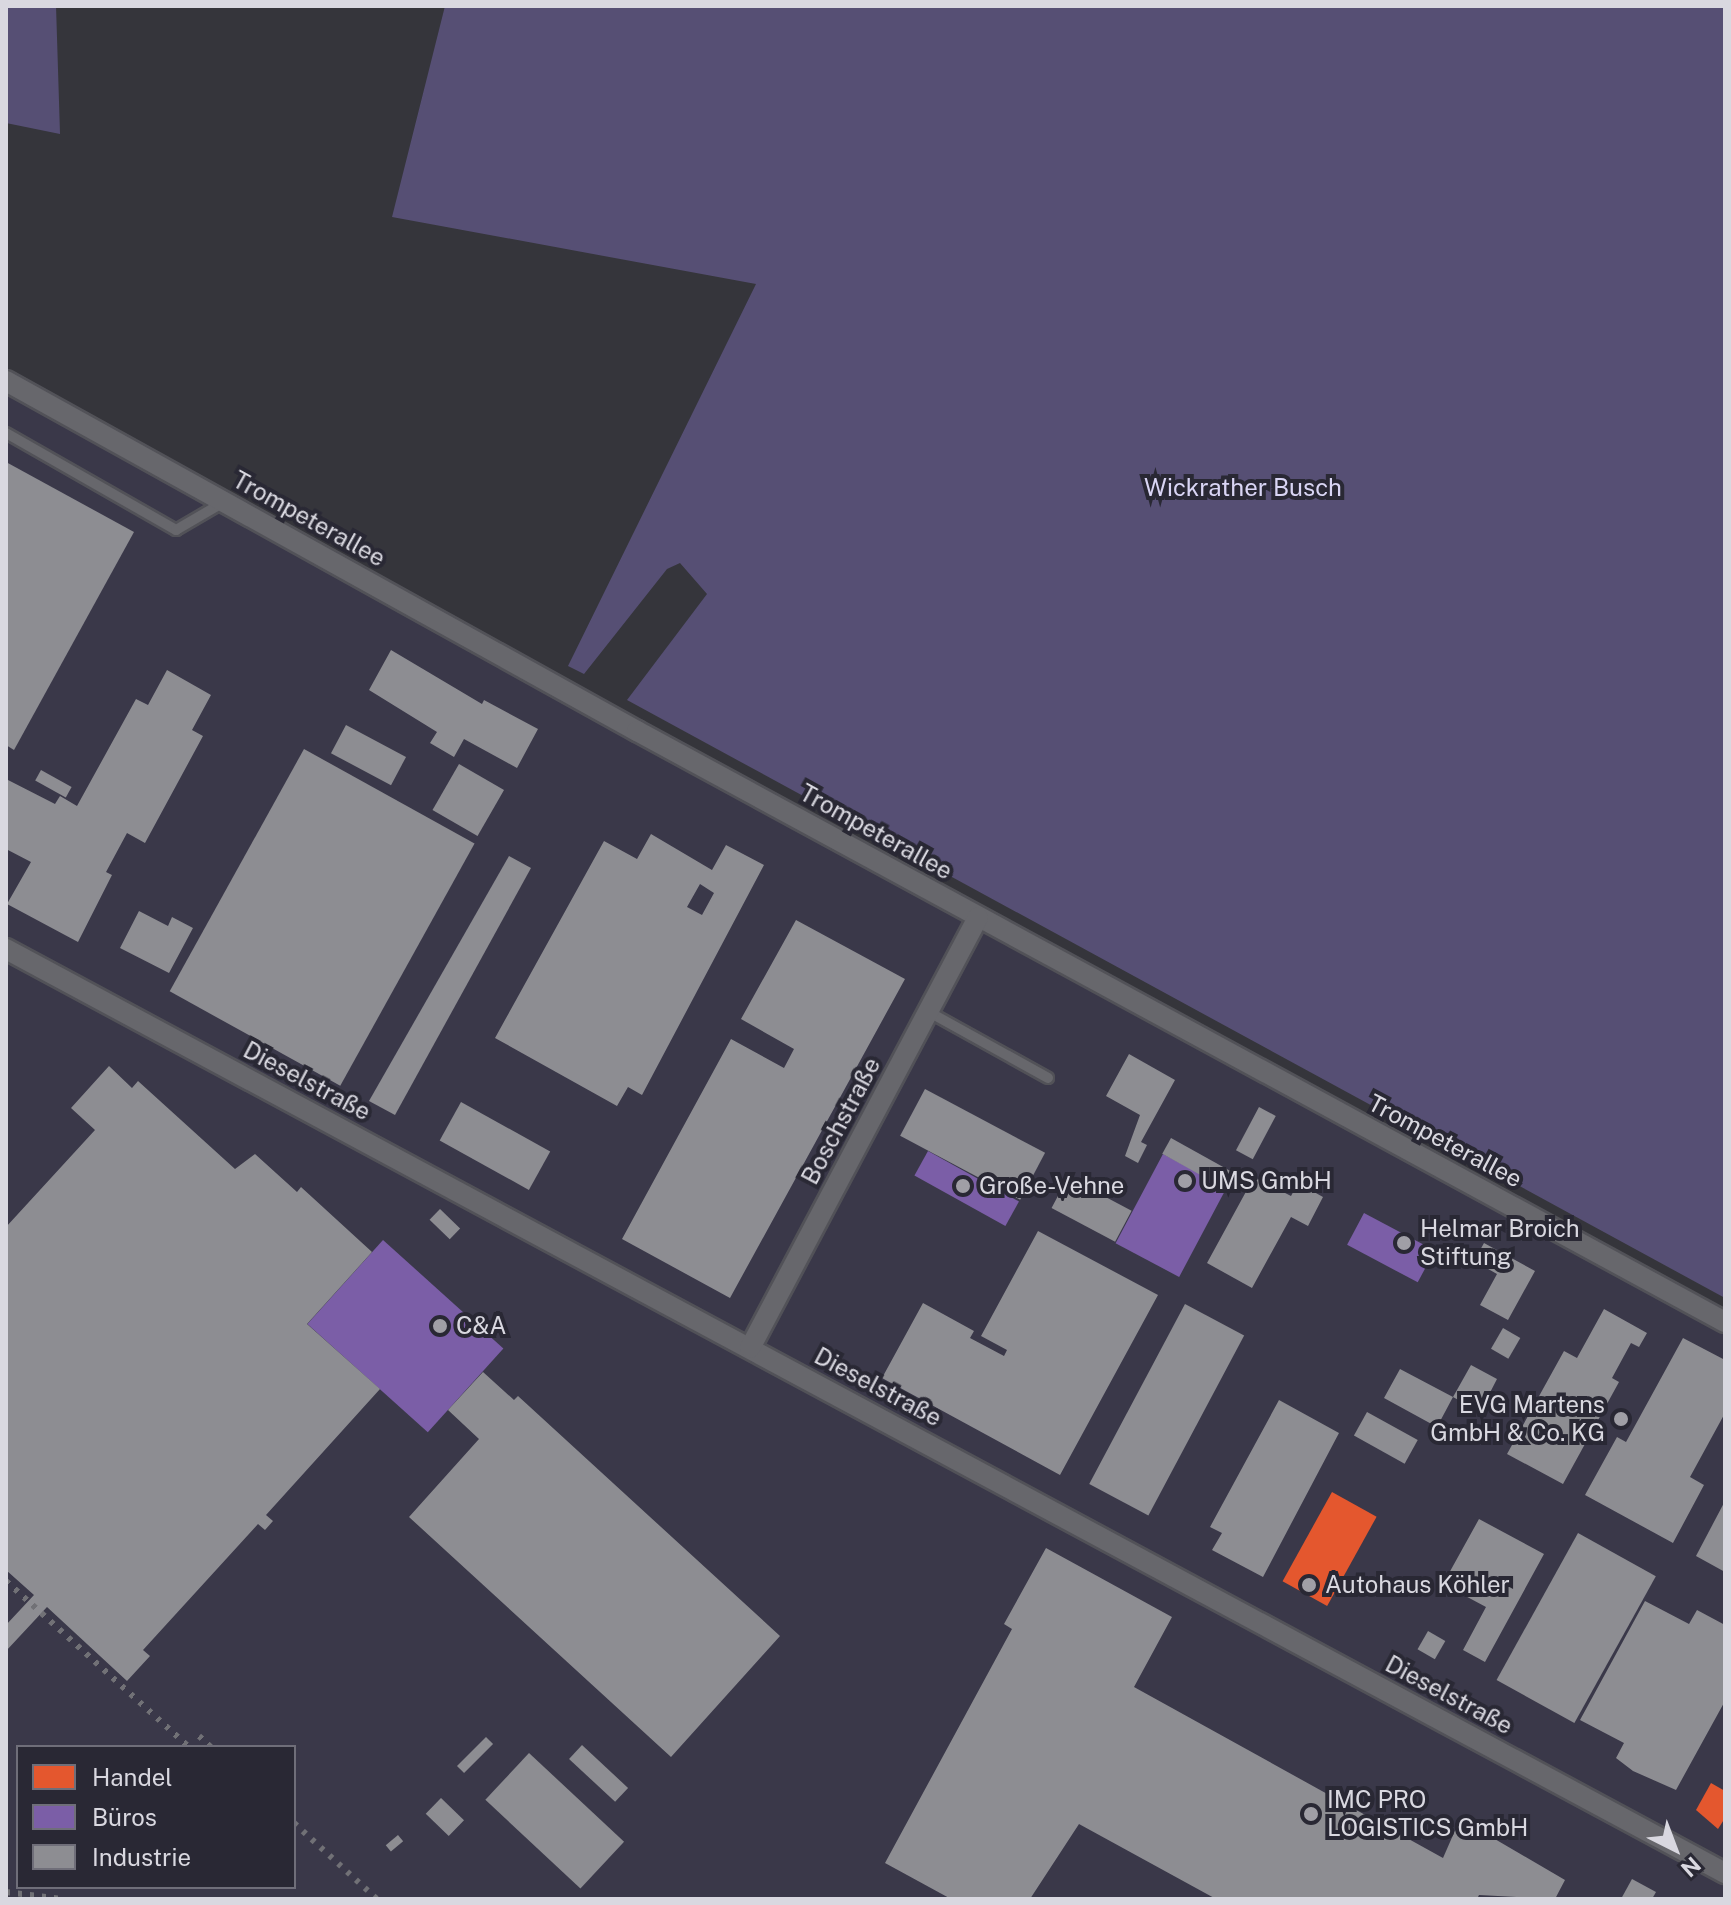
<!DOCTYPE html>
<html>
<head>
<meta charset="utf-8">
<style>
  body { margin:0 }
  #map { position:relative; width:1731px; height:1905px; overflow:hidden; background:#35353b; font-family:"Public Sans",sans-serif }
  div>[style] { position:absolute }
  .built>* { inset:0; background:#3a3849 }
  .green>* { inset:0; background:#564f74 }
  .shops>* { inset:0; background:#e4572e; transform-origin:0 0 }
  .offices>* { inset:0; background:#7b5ea7; transform-origin:0 0 }
  .industry>* { inset:0; background:#8d8d92; transform-origin:0 0 }
  .roads { filter:drop-shadow(2px 0 #525258) drop-shadow(-2px 0 #525258) drop-shadow(0 2px #525258) drop-shadow(0 -2px #525258) }
  .lane>* { height:10px; margin:-5px; padding:0 5px; transform-origin:5px; border-radius:5px; background:#67676c }
  .street>* { height:20px; margin:-10px; padding:0 10px; transform-origin:10px; border-radius:10px; background:#67676c }
  .rail>* { height:6px; margin-top:-3px; transform-origin:0; background:repeating-linear-gradient(90deg,#717176 0 4px,transparent 0 12px) }
  .dots>* { width:22px; height:22px; translate:-50% -50%; box-sizing:border-box; border:4px solid #292834; border-radius:50% }
  span { translate:-50% -50%; white-space:nowrap; text-align:center; line-height:1.15; -webkit-text-stroke:8px #292834; paint-order:stroke }
  .park-label { font-size:24px; color:#d9d5f4 }
  .street-label { font-size:24px; color:#d9d8e0 }
  .poi-label { font-size:24px; color:#d9d8e0 }
  .left { translate:0 -50%; text-align:left }
  .right { translate:-100% -50%; text-align:right }
  .frame { position:absolute; inset:0; border:8px solid #d9d8e0; pointer-events:none }
  .legend { position:absolute; left:16px; top:1745px; width:280px; height:144px; box-sizing:border-box; background:#292834; border:2px solid #6f6e79; margin:0; padding:10px 14px; list-style:none; font-size:24px; color:#d9d8e0 }
  .legend li { display:flex; align-items:center; gap:16px; height:40px }
  .legend b { width:40px; border:2px solid #6f6e79 }
  .north { position:absolute; left:1635px; top:1809px; width:80px; height:80px; -webkit-text-stroke:6px #292834; paint-order:stroke; rotate:138deg; font-size:22px; font-weight:700; line-height:32px; text-align:center; color:#d9d8e0 }
  .north::after { content:''; display:block; margin:auto; width:28px; height:36px; background:#d9d8e0; clip-path:polygon(50% 0,100% 100%,50% 72%,0 100%) }
</style>
</head>
<body>
<div id="map">
  <div class="built">
    <div style="clip-path:polygon(evenodd,6px 393px,972px 927px,1725px 1335px,1725px 1899px,6px 1899px,6px 393px,18px 1747px,294px 1747px,294px 1887px,18px 1887px,18px 1747px)"></div>
  </div>
  <div class="green">
    <div style="clip-path:polygon(6px 6px,56px 6px,60px 134px,6px 123px)"></div>
    <div style="clip-path:polygon(445px 6px,1725px 6px,1725px 1298px,627px 700px,707px 594px,680px 563px,667px 569px,584px 674px,568px 666px,756px 284px,392px 217px)"></div>
  </div>
  <div class="shops">
    <div style="left:1332px;top:1492px;width:51px;height:102px;rotate:29deg"></div>
    <div style="clip-path:polygon(1711px 1783px,1725px 1791px,1725px 1818px,1718px 1829px,1696px 1810px)"></div>
  </div>
  <div class="offices">
    <div style="left:928px;top:1151px;width:104px;height:28px;rotate:29deg"></div>
    <div style="left:1163px;top:1154px;width:72px;height:101px;rotate:28deg"></div>
    <div style="left:1364px;top:1213px;width:80px;height:36px;rotate:28deg"></div>
    <div style="left:383px;top:1240px;width:162px;height:113px;rotate:42deg"></div>
  </div>
  <div class="industry">
    <div style="clip-path:polygon(6px 462px,134px 532px,14px 750px,6px 745px)"></div>
    <div style="clip-path:polygon(391px 650px,482px 704px,484px 700px,538px 729px,517px 768px,464px 739px,454px 757px,430px 743px,437px 732px,369px 690px)"></div>
    <div style="clip-path:polygon(167px 670px,211px 695px,192px 730px,203px 736px,145px 843px,127px 833px,106px 872px,112px 875px,78px 942px,7px 904px,31px 862px,6px 849px,6px 783px,8px 780px,55px 804px,60px 796px,77px 806px,136px 699px,148px 705px)"></div>
    <div style="left:346px;top:725px;width:68px;height:32px;rotate:28deg"></div>
    <div style="left:304px;top:749px;width:195px;height:277px;rotate:29deg"></div>
    <div style="left:459px;top:764px;width:52px;height:53px;rotate:30deg"></div>
    <div style="left:41px;top:770px;width:35px;height:12px;rotate:29deg"></div>
    <div style="clip-path:polygon(evenodd,651px 834px,712px 870px,726px 845px,764px 865px,642px 1095px,628px 1087px,617px 1106px,495px 1038px,604px 841px,637px 859px,651px 834px,700px 884px,714px 893px,702px 915px,687px 907px,700px 884px)"></div>
    <div style="clip-path:polygon(509px 856px,531px 868px,395px 1115px,369px 1101px)"></div>
    <div style="clip-path:polygon(139px 911px,168px 926px,172px 917px,193px 928px,169px 973px,120px 948px)"></div>
    <div style="clip-path:polygon(796px 920px,905px 979px,730px 1298px,622px 1239px,731px 1039px,784px 1068px,794px 1049px,741px 1019px)"></div>
    <div style="clip-path:polygon(1129px 1054px,1175px 1080px,1141px 1142px,1147px 1145px,1138px 1163px,1125px 1156px,1140px 1115px,1106px 1096px)"></div>
    <div style="clip-path:polygon(109px 1066px,132px 1088px,138px 1081px,235px 1169px,255px 1154px,297px 1192px,301px 1187px,372px 1252px,307px 1324px,380px 1389px,266px 1515px,273px 1521px,265px 1530px,258px 1524px,143px 1650px,150px 1656px,127px 1681px,47px 1607px,6px 1651px,6px 1625px,34px 1595px,6px 1570px,6px 1227px,95px 1130px,71px 1108px)"></div>
    <div style="left:925px;top:1089px;width:136px;height:53px;rotate:28deg"></div>
    <div style="left:461px;top:1102px;width:102px;height:44px;rotate:29deg"></div>
    <div style="left:1259px;top:1107px;width:19px;height:49px;rotate:28deg"></div>
    <div style="left:1171px;top:1138px;width:72px;height:18px;rotate:29deg"></div>
    <div style="left:1068px;top:1177px;width:72px;height:35px;rotate:28deg"></div>
    <div style="clip-path:polygon(1254px 1177px,1291px 1196px,1298px 1183px,1323px 1197px,1308px 1226px,1291px 1217px,1252px 1288px,1207px 1263px)"></div>
    <div style="left:440px;top:1209px;width:28px;height:15px;rotate:44deg"></div>
    <div style="clip-path:polygon(1038px 1231px,1158px 1295px,1060px 1475px,882px 1378px,923px 1303px,974px 1331px,970px 1338px,1004px 1356px,1007px 1350px,981px 1336px)"></div>
    <div style="clip-path:polygon(1484px 1243px,1535px 1271px,1508px 1320px,1480px 1305px,1497px 1274px,1474px 1261px)"></div>
    <div style="left:1185px;top:1304px;width:67px;height:204px;rotate:28deg"></div>
    <div style="clip-path:polygon(1604px 1309px,1647px 1333px,1639px 1347px,1631px 1343px,1612px 1378px,1619px 1382px,1563px 1484px,1507px 1454px,1564px 1351px,1577px 1358px)"></div>
    <div style="left:1503px;top:1328px;width:20px;height:24px;rotate:30deg"></div>
    <div style="clip-path:polygon(1683px 1338px,1725px 1360px,1725px 1413px,1690px 1477px,1704px 1485px,1673px 1543px,1585px 1495px,1617px 1437px,1626px 1442px)"></div>
    <div style="clip-path:polygon(1471px 1365px,1497px 1379px,1480px 1412px,1453px 1397px,1437px 1427px,1384px 1398px,1400px 1369px,1453px 1397px)"></div>
    <div style="clip-path:polygon(483px 1372px,514px 1400px,518px 1396px,780px 1636px,671px 1757px,409px 1517px,479px 1439px,448px 1410px)"></div>
    <div style="clip-path:polygon(1279px 1400px,1339px 1433px,1263px 1577px,1212px 1550px,1222px 1533px,1210px 1527px)"></div>
    <div style="left:1367px;top:1412px;width:58px;height:27px;rotate:29deg"></div>
    <div style="clip-path:polygon(1725px 1501px,1725px 1572px,1696px 1556px)"></div>
    <div style="clip-path:polygon(1479px 1519px,1544px 1554px,1485px 1662px,1463px 1650px,1486px 1607px,1443px 1584px)"></div>
    <div style="left:1578px;top:1533px;width:89px;height:168px;rotate:29deg"></div>
    <div style="clip-path:polygon(1046px 1548px,1172px 1617px,1134px 1687px,1443px 1858px,1457px 1826px,1476px 1828px,1565px 1880px,1555px 1899px,1479px 1895px,1477px 1899px,1216px 1899px,1079px 1824px,1030px 1899px,951px 1899px,885px 1863px,1012px 1629px,1004px 1624px)"></div>
    <div style="clip-path:polygon(1645px 1601px,1689px 1624px,1697px 1610px,1725px 1625px,1725px 1701px,1676px 1790px,1633px 1771px,1616px 1758px,1624px 1743px,1580px 1720px)"></div>
    <div style="left:1428px;top:1631px;width:20px;height:21px;rotate:30deg"></div>
    <div style="left:486px;top:1737px;width:10px;height:41px;rotate:45deg"></div>
    <div style="left:582px;top:1745px;width:63px;height:19px;rotate:43deg"></div>
    <div style="left:529px;top:1753px;width:130px;height:64px;rotate:43deg"></div>
    <div style="left:441px;top:1798px;width:32px;height:22px;rotate:44deg"></div>
    <div style="left:398px;top:1835px;width:8px;height:16px;rotate:50deg"></div>
    <div style="clip-path:polygon(1632px 1879px,1656px 1892px,1652px 1899px,1621px 1899px)"></div>
  </div>
  <div class="roads">
    <div class="lane">
      <div style="left:6px;top:433px;width:196px;rotate:29.7deg"></div>
      <div style="left:176px;top:530px;width:56px;rotate:-30.3deg"></div>
      <div style="left:929px;top:1012px;width:136px;rotate:29deg"></div>
    </div>
    <div class="street">
      <div style="left:6px;top:381px;width:722px;rotate:29.02deg"></div>
      <div style="left:637px;top:731px;width:1238px;rotate:28.51deg"></div>
      <div style="left:6px;top:949px;width:1952px;rotate:28.26deg"></div>
      <div style="left:750px;top:1348px;width:487px;rotate:-62.1deg"></div>
    </div>
  </div>
  <div class="rail">
    <div style="left:6px;top:1581px;width:247px;rotate:42.2deg"></div>
    <div style="left:199px;top:1736px;width:16px;rotate:43deg"></div>
    <div style="left:294px;top:1823px;width:113px;rotate:42.5deg"></div>
    <div style="left:6px;top:1892px;width:56px;rotate:7.1deg"></div>
  </div>
  <div class="dots">
    <div style="left:1185px;top:1181px;background:#a09fa6"></div>
    <div style="left:963px;top:1186px;background:#a09fa6"></div>
    <div style="left:1404px;top:1243px;background:#a09fa6"></div>
    <div style="left:440px;top:1326px;background:#a09fa6"></div>
    <div style="left:1621px;top:1419px;background:#a09fa6"></div>
    <div style="left:1309px;top:1585px;background:#a09fa6"></div>
    <div style="left:1311px;top:1814px;background:#a09fa6"></div>
  </div>
  <div class="park-label">
    <span style="left:1243px;top:488px">Wickrather Busch</span>
  </div>
  <div class="street-label">
    <span style="left:309px;top:519px;rotate:29deg">Trompeterallee</span>
    <span style="left:876px;top:832px;rotate:29deg">Trompeterallee</span>
    <span style="left:307px;top:1081px;rotate:28deg">Dieselstraße</span>
    <span style="left:841px;top:1121px;rotate:-62deg">Boschstraße</span>
    <span style="left:1445px;top:1141px;rotate:28deg">Trompeterallee</span>
    <span style="left:878px;top:1387px;rotate:28deg">Dieselstraße</span>
    <span style="left:1449px;top:1695px;rotate:28deg">Dieselstraße</span>
  </div>
  <div class="poi-label">
    <span class="left" style="left:1201px;top:1181px">UMS GmbH</span>
    <span class="left" style="left:979px;top:1186px">Große-Vehne</span>
    <span class="left" style="left:1420px;top:1243px">Helmar Broich<br>Stiftung</span>
    <span class="left" style="left:456px;top:1326px">C&amp;A</span>
    <span class="right" style="left:1605px;top:1419px">EVG Martens<br>GmbH &amp; Co. KG</span>
    <span class="left" style="left:1325px;top:1585px">Autohaus Köhler</span>
    <span class="left" style="left:1327px;top:1814px">IMC PRO<br>LOGISTICS GmbH</span>
  </div>
  <div class="frame"></div>
  <ul class="legend">
  <li><b style="height:22px;background:#e4572e"></b>Handel</li>
  <li><b style="height:22px;background:#7b5ea7"></b>Büros</li>
  <li><b style="height:22px;background:#8d8d92"></b>Industrie</li>
  </ul>
  <div class="north">N</div>
</div>
</body>
</html>
